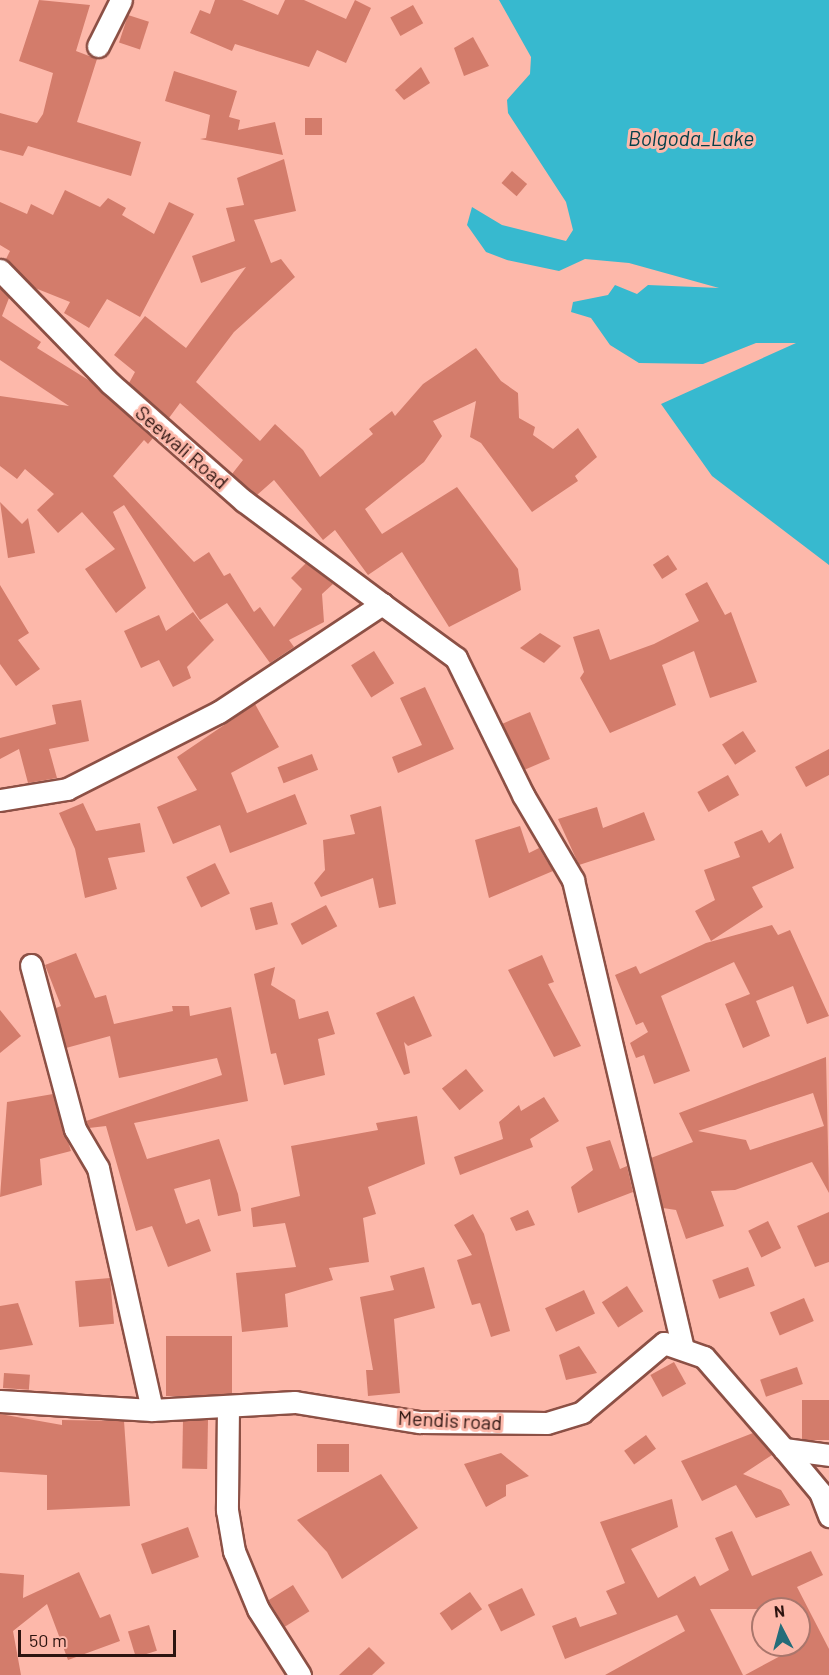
<!DOCTYPE html>
<html>
<head>
<meta charset="utf-8">
<style>
  body { margin:0 }
  #map { position:relative; width:829px; height:1675px; overflow:hidden; background:#fdb8aa; font-family:Barlow,sans-serif }
  div>[style] { position:absolute }
  .water>* { inset:0; background:#37b9cf }
  .building>* { inset:0; background:#d37c6b; transform-origin:0 0 }
  .roads { filter:drop-shadow(2px 0 #8c5045) drop-shadow(-2px 0 #8c5045) drop-shadow(0 2px #8c5045) drop-shadow(0 -2px #8c5045) }
  .minor>* { height:21px; margin:-10.5px; padding:0 10.5px; transform-origin:10.5px; border-radius:10.5px; background:#fff }
  span { translate:-50% -50%; white-space:nowrap; text-align:center; line-height:1.15; -webkit-text-stroke:6px #fdb8aa; paint-order:stroke }
  .street-label { font-size:20px; color:#2d1410 }
  .water-label { font-size:21px; color:#054049; font-style:italic }
  .north { position:absolute; left:751px; top:1597px; width:60px; height:60px; box-sizing:border-box; background:#fdb8aa; border:2px solid #aa766c; border-radius:50%; rotate:354deg; font-size:16px; font-weight:700; line-height:24px; text-align:center; color:#2d1410 }
  .north::after { content:''; display:block; margin:auto; width:21px; height:27px; background:#246c79; clip-path:polygon(50% 0,100% 100%,50% 72%,0 100%) }
  .scale { position:absolute; left:18px; top:1630px; width:158px; height:27px; box-sizing:border-box; border:3px solid #2d1410; border-top:0; padding-left:8px; font-size:18px; line-height:21px; white-space:nowrap; color:#2d1410; -webkit-text-stroke:4px #fdb8aa; paint-order:stroke }
</style>
</head>
<body>
<div id="map">
  <div class="water">
    <div style="clip-path:polygon(499px 0,829px 0,829px 565px,712px 476px,661px 404px,796px 343px,756px 343px,703px 364px,639px 363px,610px 345px,591px 318px,571px 312px,573px 302px,608px 295px,615px 285px,637px 294px,648px 285px,719px 288px,629px 263px,585px 259px,559px 271px,507px 260px,486px 252px,467px 225px,472px 207px,502px 225px,566px 241px,573px 230px,566px 202px,508px 113px,507px 100px,530px 74px,531px 57px)"></div>
  </div>
  <div class="building">
    <div style="clip-path:polygon(39px 0,90px 5px,76px 51px,97px 59px,77px 122px,141px 142px,131px 176px,28px 146px,23px 156px,0 150px,0 113px,37px 123px,43px 114px,53px 73px,19px 61px)"></div>
    <div style="clip-path:polygon(215px 0,242px 0,278px 15px,285px 0,304px 0,346px 19px,355px 0,371px 8px,346px 63px,317px 50px,309px 67px,235px 44px,232px 51px,190px 33px,200px 10px,210px 14px)"></div>
    <div style="left:413px;top:5px;width:21px;height:26px;rotate:61deg"></div>
    <div style="left:128px;top:15px;width:22px;height:29px;rotate:18deg"></div>
    <div style="clip-path:polygon(473px 37px,489px 66px,464px 76px,454px 48px)"></div>
    <div style="clip-path:polygon(421px 67px,430px 83px,404px 100px,395px 90px)"></div>
    <div style="clip-path:polygon(174px 71px,237px 91px,229px 117px,240px 120px,238px 130px,275px 122px,283px 155px,200px 139px,206px 138px,210px 115px,165px 101px)"></div>
    <div style="left:305px;top:118px;width:17px;height:17px"></div>
    <div style="clip-path:polygon(284px 159px,296px 211px,254px 220px,271px 263px,281px 259px,295px 277px,234px 332px,196px 382px,260px 441px,275px 424px,303px 450px,320px 477px,373px 434px,369px 429px,392px 411px,395px 416px,423px 384px,476px 348px,501px 381px,518px 393px,519px 418px,535px 427px,533px 435px,553px 449px,578px 428px,597px 457px,575px 476px,578px 481px,532px 512px,481px 443px,470px 437px,476px 401px,433px 421px,442px 436px,424px 462px,365px 509px,382px 534px,457px 487px,518px 569px,521px 590px,449px 627px,402px 552px,368px 575px,335px 530px,323px 540px,274px 480px,257px 495px,252px 491px,232px 474px,243px 460px,180px 403px,169px 418px,129px 383px,135px 372px,114px 355px,145px 316px,186px 348px,246px 267px,201px 283px,192px 256px,235px 241px,226px 208px,244px 205px,237px 178px)"></div>
    <div style="left:512px;top:171px;width:20px;height:16px;rotate:41deg"></div>
    <div style="clip-path:polygon(65px 190px,100px 207px,108px 198px,126px 208px,122px 215px,154px 234px,169px 202px,194px 214px,140px 317px,107px 299px,89px 328px,64px 313px,70px 302px,35px 288px,6px 259px,10px 251px,0 245px,0 202px,27px 214px,31px 204px,53px 215px)"></div>
    <div style="clip-path:polygon(0 288px,9px 298px,2px 316px,41px 342px,37px 348px,90px 381px,153px 438px,148px 444px,144px 440px,113px 476px,194px 562px,209px 552px,224px 576px,230px 573px,254px 612px,260px 607px,274px 627px,302px 589px,291px 578px,306px 563px,333px 584px,322px 594px,324px 622px,289px 640px,294px 647px,270px 663px,227px 603px,200px 620px,124px 505px,113px 512px,146px 588px,116px 613px,85px 569px,115px 549px,82px 512px,58px 533px,37px 510px,54px 494px,25px 469px,17px 479px,0 466px,0 396px,69px 406px,0 360px)"></div>
    <div style="clip-path:polygon(0 502px,22px 524px,28px 518px,35px 553px,8px 558px)"></div>
    <div style="left:668px;top:555px;width:17px;height:18px;rotate:57deg"></div>
    <div style="clip-path:polygon(707px 582px,725px 615px,731px 612px,757px 682px,710px 698px,694px 651px,662px 665px,676px 705px,610px 733px,580px 678px,584px 672px,573px 637px,599px 629px,610px 660px,654px 644px,699px 621px,685px 594px)"></div>
    <div style="clip-path:polygon(0 585px,29px 633px,18px 640px,40px 669px,16px 686px,0 664px)"></div>
    <div style="clip-path:polygon(193px 612px,214px 640px,187px 667px,191px 678px,173px 687px,159px 660px,141px 668px,124px 631px,159px 615px,166px 631px)"></div>
    <div style="clip-path:polygon(540px 633px,561px 646px,544px 663px,520px 648px)"></div>
    <div style="left:374px;top:651px;width:38px;height:27px;rotate:58deg"></div>
    <div style="clip-path:polygon(425px 687px,454px 749px,398px 773px,392px 757px,422px 745px,400px 698px)"></div>
    <div style="clip-path:polygon(81px 700px,89px 741px,49px 749px,57px 778px,28px 783px,19px 749px,0 759px,0 738px,56px 724px,52px 705px)"></div>
    <div style="clip-path:polygon(255px 704px,279px 747px,231px 773px,247px 813px,295px 794px,307px 824px,230px 853px,220px 825px,173px 844px,157px 807px,197px 790px,177px 757px)"></div>
    <div style="left:530px;top:712px;width:51px;height:30px;rotate:67deg"></div>
    <div style="left:743px;top:731px;width:24px;height:25px;rotate:57deg"></div>
    <div style="clip-path:polygon(829px 749px,829px 775px,806px 787px,795px 767px)"></div>
    <div style="left:312px;top:754px;width:17px;height:37px;rotate:69deg"></div>
    <div style="left:728px;top:775px;width:23px;height:35px;rotate:61deg"></div>
    <div style="clip-path:polygon(83px 803px,96px 831px,140px 823px,145px 852px,108px 858px,117px 889px,85px 898px,75px 849px,59px 813px)"></div>
    <div style="clip-path:polygon(381px 806px,396px 904px,379px 908px,373px 878px,321px 897px,314px 883px,325px 870px,323px 840px,355px 834px,350px 815px)"></div>
    <div style="clip-path:polygon(597px 807px,603px 828px,644px 812px,655px 840px,579px 865px,558px 819px)"></div>
    <div style="clip-path:polygon(520px 826px,529px 853px,539px 848px,553px 871px,489px 898px,475px 840px)"></div>
    <div style="clip-path:polygon(762px 830px,769px 843px,781px 833px,794px 868px,752px 887px,763px 907px,711px 941px,695px 911px,715px 900px,704px 870px,740px 857px,734px 842px)"></div>
    <div style="left:215px;top:863px;width:34px;height:32px;rotate:64deg"></div>
    <div style="left:272px;top:902px;width:23px;height:23px;rotate:75deg"></div>
    <div style="left:326px;top:905px;width:24px;height:40px;rotate:62deg"></div>
    <div style="clip-path:polygon(772px 925px,778px 935px,790px 930px,829px 1016px,807px 1024px,793px 986px,756px 1001px,770px 1036px,743px 1048px,725px 1004px,750px 994px,734px 962px,661px 996px,690px 1071px,654px 1084px,644px 1055px,636px 1058px,630px 1043px,648px 1032px,643px 1022px,636px 1025px,615px 975px,636px 966px,640px 974px,706px 943px)"></div>
    <div style="clip-path:polygon(76px 953px,95px 998px,106px 995px,114px 1024px,173px 1011px,172px 1006px,189px 1006px,190px 1016px,231px 1007px,248px 1101px,134px 1123px,147px 1159px,219px 1139px,238px 1194px,241px 1211px,218px 1216px,210px 1179px,174px 1189px,186px 1224px,199px 1219px,211px 1251px,168px 1267px,152px 1226px,136px 1231px,106px 1126px,89px 1128px,86px 1121px,222px 1075px,217px 1058px,119px 1078px,110px 1036px,66px 1048px,56px 1008px,61px 1006px,45px 965px)"></div>
    <div style="clip-path:polygon(542px 955px,554px 982px,548px 984px,581px 1046px,554px 1057px,508px 970px)"></div>
    <div style="clip-path:polygon(275px 967px,271px 985px,295px 1000px,299px 1019px,328px 1011px,335px 1034px,318px 1039px,325px 1075px,284px 1085px,276px 1053px,271px 1054px,254px 974px)"></div>
    <div style="clip-path:polygon(414px 996px,432px 1036px,408px 1046px,404px 1042px,410px 1073px,404px 1075px,376px 1013px)"></div>
    <div style="clip-path:polygon(0 1010px,21px 1036px,0 1053px)"></div>
    <div style="clip-path:polygon(evenodd,826px 1057px,829px 1193px,812px 1162px,735px 1190px,711px 1191px,724px 1226px,686px 1239px,676px 1210px,663px 1208px,651px 1158px,693px 1142px,679px 1113px,826px 1057px,813px 1093px,824px 1126px,750px 1150px,746px 1140px,698px 1131px,813px 1093px)"></div>
    <div style="left:466px;top:1069px;width:28px;height:31px;rotate:51deg"></div>
    <div style="clip-path:polygon(53px 1094px,71px 1151px,40px 1159px,42px 1185px,0 1197px,7px 1102px)"></div>
    <div style="clip-path:polygon(544px 1097px,559px 1121px,530px 1139px,533px 1147px,460px 1175px,454px 1157px,503px 1139px,499px 1122px,519px 1105px,521px 1111px)"></div>
    <div style="clip-path:polygon(417px 1116px,425px 1164px,368px 1187px,376px 1214px,363px 1218px,369px 1262px,329px 1268px,333px 1280px,285px 1294px,288px 1327px,242px 1332px,236px 1273px,296px 1267px,285px 1223px,253px 1227px,251px 1208px,300px 1196px,291px 1146px,378px 1130px,376px 1123px)"></div>
    <div style="clip-path:polygon(610px 1140px,620px 1169px,627px 1166px,633px 1192px,578px 1213px,571px 1187px,593px 1170px,586px 1147px)"></div>
    <div style="clip-path:polygon(528px 1210px,535px 1225px,516px 1231px,510px 1218px)"></div>
    <div style="clip-path:polygon(829px 1212px,829px 1262px,815px 1267px,797px 1226px)"></div>
    <div style="clip-path:polygon(473px 1214px,484px 1234px,510px 1331px,491px 1337px,480px 1303px,472px 1305px,457px 1260px,472px 1255px,454px 1225px)"></div>
    <div style="left:768px;top:1221px;width:30px;height:22px;rotate:64deg"></div>
    <div style="clip-path:polygon(424px 1267px,435px 1308px,394px 1319px,400px 1393px,368px 1396px,366px 1370px,373px 1370px,360px 1297px,394px 1290px,390px 1276px)"></div>
    <div style="left:748px;top:1267px;width:20px;height:38px;rotate:70deg"></div>
    <div style="left:110px;top:1278px;width:46px;height:35px;rotate:85deg"></div>
    <div style="left:627px;top:1286px;width:30px;height:30px;rotate:57deg"></div>
    <div style="left:584px;top:1290px;width:26px;height:43px;rotate:65deg"></div>
    <div style="left:804px;top:1298px;width:25px;height:37px;rotate:67deg"></div>
    <div style="clip-path:polygon(18px 1303px,33px 1345px,0 1350px,0 1306px)"></div>
    <div style="left:166px;top:1336px;width:66px;height:60px"></div>
    <div style="clip-path:polygon(579px 1346px,597px 1373px,566px 1380px,559px 1355px)"></div>
    <div style="left:674px;top:1362px;width:25px;height:27px;rotate:61deg"></div>
    <div style="left:797px;top:1367px;width:18px;height:39px;rotate:71deg"></div>
    <div style="left:4px;top:1373px;width:26px;height:15px;rotate:4deg"></div>
    <div style="left:829px;top:1400px;width:40px;height:27px;rotate:90deg"></div>
    <div style="clip-path:polygon(0 1414px,62px 1425px,62px 1420px,124px 1421px,130px 1506px,47px 1510px,47px 1475px,0 1472px)"></div>
    <div style="left:208px;top:1420px;width:49px;height:25px;rotate:91deg"></div>
    <div style="clip-path:polygon(753px 1433px,772px 1455px,743px 1474px,781px 1490px,790px 1505px,756px 1518px,736px 1485px,702px 1501px,681px 1461px)"></div>
    <div style="left:646px;top:1435px;width:17px;height:27px;rotate:54deg"></div>
    <div style="left:317px;top:1444px;width:32px;height:28px"></div>
    <div style="clip-path:polygon(501px 1453px,529px 1476px,506px 1485px,506px 1496px,486px 1507px,464px 1464px)"></div>
    <div style="clip-path:polygon(381px 1474px,418px 1528px,342px 1579px,327px 1552px,297px 1520px)"></div>
    <div style="clip-path:polygon(672px 1499px,678px 1527px,631px 1549px,658px 1598px,695px 1576px,700px 1586px,729px 1570px,715px 1538px,732px 1531px,752px 1576px,811px 1551px,823px 1575px,797px 1587px,829px 1649px,829px 1675px,745px 1675px,799px 1646px,799px 1609px,710px 1609px,743px 1675px,605px 1675px,685px 1631px,677px 1615px,565px 1659px,552px 1626px,576px 1617px,580px 1627px,617px 1614px,606px 1591px,625px 1583px,600px 1522px)"></div>
    <div style="left:188px;top:1527px;width:32px;height:50px;rotate:70deg"></div>
    <div style="clip-path:polygon(79px 1572px,100px 1618px,110px 1614px,120px 1641px,68px 1660px,47px 1604px,13px 1631px,21px 1675px,0 1675px,0 1573px,24px 1575px,23px 1598px)"></div>
    <div style="left:293px;top:1585px;width:31px;height:29px;rotate:58deg"></div>
    <div style="left:522px;top:1588px;width:30px;height:38px;rotate:64deg"></div>
    <div style="left:470px;top:1592px;width:21px;height:37px;rotate:55deg"></div>
    <div style="left:149px;top:1625px;width:27px;height:22px;rotate:73deg"></div>
    <div style="clip-path:polygon(369px 1647px,385px 1663px,372px 1675px,339px 1675px)"></div>
  </div>
  <div class="roads">
    <div class="minor">
      <div style="left:98px;top:46px;width:51px;rotate:-63.4deg"></div>
      <div style="left:0;top:270px;width:158px;rotate:45.8deg"></div>
      <div style="left:110px;top:383px;width:179px;rotate:41.4deg"></div>
      <div style="left:244px;top:501px;width:172px;rotate:36.7deg"></div>
      <div style="left:0;top:800px;width:68px;rotate:-9.3deg"></div>
      <div style="left:67px;top:789px;width:170px;rotate:-26.9deg"></div>
      <div style="left:219px;top:712px;width:196px;rotate:-33.5deg"></div>
      <div style="left:382px;top:604px;width:92px;rotate:36.1deg"></div>
      <div style="left:456px;top:658px;width:153px;rotate:63.9deg"></div>
      <div style="left:523px;top:795px;width:99px;rotate:59.5deg"></div>
      <div style="left:573px;top:880px;width:481px;rotate:76.8deg"></div>
      <div style="left:31px;top:965px;width:170px;rotate:75deg"></div>
      <div style="left:75px;top:1129px;width:45px;rotate:59.5deg"></div>
      <div style="left:98px;top:1168px;width:248px;rotate:77.4deg"></div>
      <div style="left:0;top:1401px;width:152px;rotate:3.4deg"></div>
      <div style="left:152px;top:1410px;width:143px;rotate:-3.2deg"></div>
      <div style="left:295px;top:1402px;width:126px;rotate:9.2deg"></div>
      <div style="left:419px;top:1422px;width:128px;rotate:0.4deg"></div>
      <div style="left:547px;top:1423px;width:37px;rotate:-17deg"></div>
      <div style="left:582px;top:1412px;width:107px;rotate:-40.1deg"></div>
      <div style="left:664px;top:1343px;width:42px;rotate:19.3deg"></div>
      <div style="left:704px;top:1357px;width:122px;rotate:49deg"></div>
      <div style="left:784px;top:1449px;width:45px;rotate:7.6deg"></div>
      <div style="left:228px;top:1406px;width:104px;rotate:90.6deg"></div>
      <div style="left:227px;top:1510px;width:42px;rotate:80.3deg"></div>
      <div style="left:234px;top:1551px;width:63px;rotate:67.5deg"></div>
      <div style="left:258px;top:1609px;width:78px;rotate:57.5deg"></div>
      <div style="left:784px;top:1449px;width:56px;rotate:50.1deg"></div>
      <div style="left:820px;top:1492px;width:26px;rotate:69deg"></div>
    </div>
  </div>
  <div class="street-label">
    <span style="left:182px;top:447px;rotate:41deg">Seewali Road</span>
    <span style="left:450px;top:1420px;rotate:3deg">Mendis road</span>
  </div>
  <div class="water-label">
    <span style="left:691px;top:138px">Bolgoda_Lake</span>
  </div>
  <div class="north">N</div>
  <div class="scale">50 m</div>
</div>
</body>
</html>
